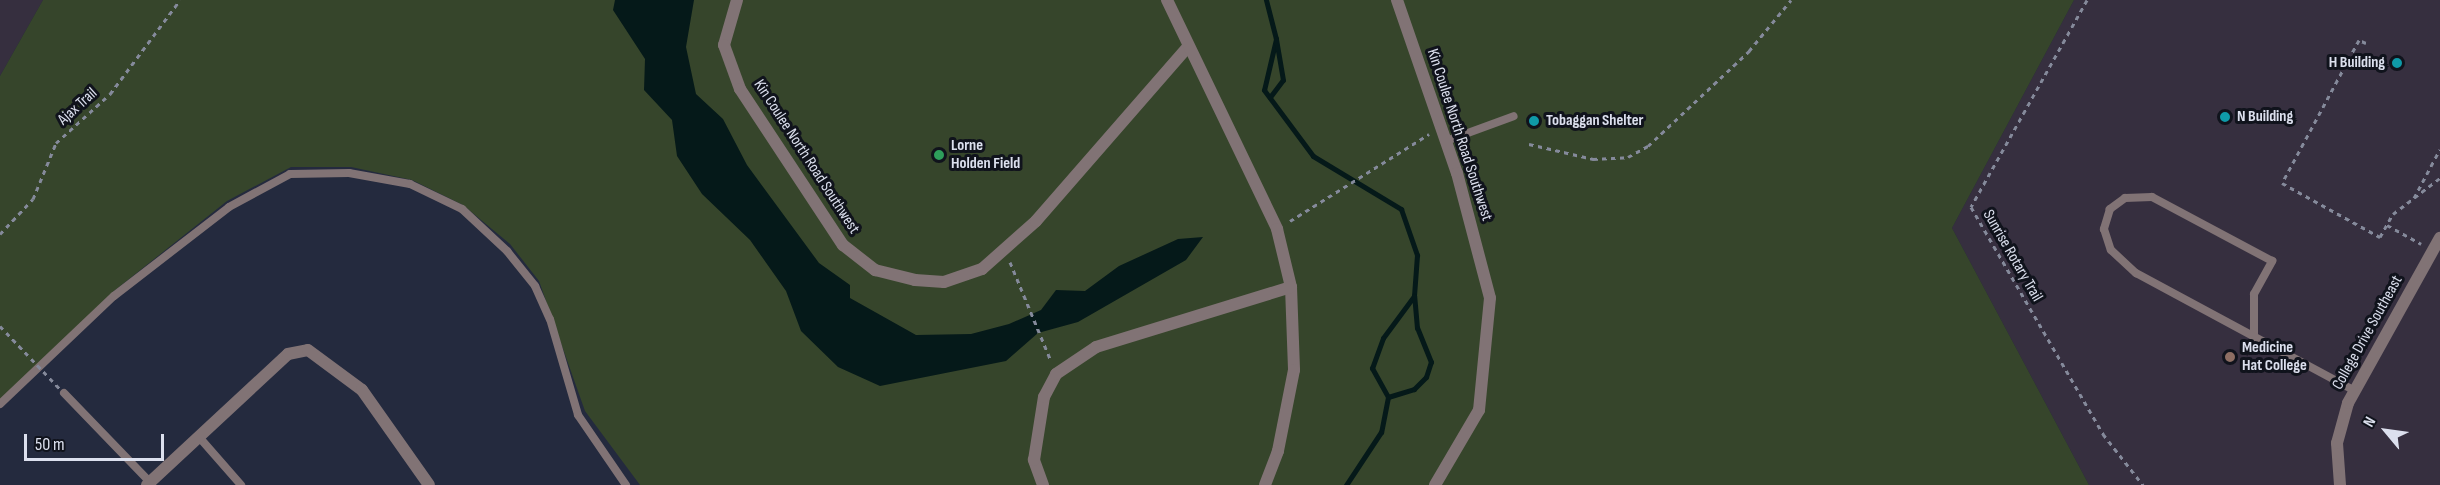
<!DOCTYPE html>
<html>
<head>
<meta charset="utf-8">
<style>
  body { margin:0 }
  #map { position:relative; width:2440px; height:485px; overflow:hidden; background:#242a3e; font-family:"Sofia Sans Condensed",sans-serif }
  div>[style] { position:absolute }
  .education>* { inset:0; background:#362f3f }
  .green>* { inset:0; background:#36452b }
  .water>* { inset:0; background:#051919 }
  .stream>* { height:5px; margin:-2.5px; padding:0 2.5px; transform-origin:2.5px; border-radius:2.5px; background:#051919 }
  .path>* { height:3px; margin-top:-1.5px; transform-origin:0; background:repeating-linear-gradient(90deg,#858a9b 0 4.5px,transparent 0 9px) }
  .lane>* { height:8px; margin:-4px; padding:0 4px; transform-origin:4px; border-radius:4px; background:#817375 }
  .street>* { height:12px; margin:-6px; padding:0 6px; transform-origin:6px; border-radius:6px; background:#817375 }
  .path-bridge>* { height:3px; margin-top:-1.5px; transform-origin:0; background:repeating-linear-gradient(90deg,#858a9b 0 4.5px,transparent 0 9px) }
  .dots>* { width:16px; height:16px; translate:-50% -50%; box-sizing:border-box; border:3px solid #10131c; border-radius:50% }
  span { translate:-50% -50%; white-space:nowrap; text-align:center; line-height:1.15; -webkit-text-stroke:6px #10131c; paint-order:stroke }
  .poi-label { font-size:16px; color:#dce0ee; font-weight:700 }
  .right { translate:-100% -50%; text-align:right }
  .left { translate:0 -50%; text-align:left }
  .street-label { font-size:16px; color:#dce0ee }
  .north { position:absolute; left:2356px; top:401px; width:60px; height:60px; -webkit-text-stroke:4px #10131c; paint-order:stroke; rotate:299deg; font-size:16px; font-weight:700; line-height:24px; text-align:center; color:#dce0ee }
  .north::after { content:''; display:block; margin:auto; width:21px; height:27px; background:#dce0ee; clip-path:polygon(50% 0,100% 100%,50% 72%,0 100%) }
  .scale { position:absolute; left:24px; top:434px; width:140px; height:27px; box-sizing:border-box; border:3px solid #dce0ee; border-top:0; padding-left:8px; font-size:18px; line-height:21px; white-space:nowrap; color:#dce0ee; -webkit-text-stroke:4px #10131c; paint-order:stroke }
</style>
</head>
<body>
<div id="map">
  <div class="education">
    <div style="clip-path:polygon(0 0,43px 0,0 76px)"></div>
    <div style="clip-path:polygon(2074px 0,2440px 0,2440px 485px,2089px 485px,1952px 228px)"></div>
  </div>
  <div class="green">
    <div style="clip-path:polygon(43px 0,2074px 0,1952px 228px,2089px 485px,640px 485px,585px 411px,539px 281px,510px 244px,463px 205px,412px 180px,351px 167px,291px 167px,227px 201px,114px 291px,0 401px,0 76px)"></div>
  </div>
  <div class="water">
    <div style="clip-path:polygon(615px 0,694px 0,686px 47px,696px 94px,723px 119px,747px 165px,819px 263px,850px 285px,850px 298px,916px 335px,971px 334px,1009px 324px,1041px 310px,1056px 290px,1085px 291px,1119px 266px,1178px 239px,1203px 237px,1186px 260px,1078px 322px,1038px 333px,1006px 361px,880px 386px,838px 367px,801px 331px,786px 291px,750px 240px,702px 194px,677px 156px,672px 120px,644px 90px,645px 59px,613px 10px)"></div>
  </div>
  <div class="stream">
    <div style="left:1266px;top:0;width:40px;rotate:75.6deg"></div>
    <div style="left:1276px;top:39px;width:52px;rotate:103.2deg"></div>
    <div style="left:1264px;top:90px;width:82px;rotate:53.4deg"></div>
    <div style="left:1313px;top:156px;width:103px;rotate:31.1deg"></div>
    <div style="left:1401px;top:209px;width:49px;rotate:70.8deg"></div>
    <div style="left:1417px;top:255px;width:41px;rotate:94.2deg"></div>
    <div style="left:1414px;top:296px;width:52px;rotate:126.4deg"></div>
    <div style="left:1383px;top:338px;width:32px;rotate:110deg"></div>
    <div style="left:1372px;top:368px;width:33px;rotate:61deg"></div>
    <div style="left:1388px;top:397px;width:36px;rotate:101deg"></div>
    <div style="left:1381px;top:432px;width:64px;rotate:123.4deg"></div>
    <div style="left:1270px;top:97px;width:21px;rotate:-53deg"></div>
    <div style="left:1283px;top:80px;width:42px;rotate:-99.7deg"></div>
    <div style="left:1388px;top:397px;width:27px;rotate:-17deg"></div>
    <div style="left:1414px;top:389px;width:17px;rotate:-45deg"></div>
    <div style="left:1426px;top:377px;width:16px;rotate:-72deg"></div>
    <div style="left:1431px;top:362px;width:37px;rotate:-112deg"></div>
    <div style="left:1417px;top:328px;width:32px;rotate:-95deg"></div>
  </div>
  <div class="path">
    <div style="left:2087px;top:0;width:237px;rotate:119.3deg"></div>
    <div style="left:1971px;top:207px;width:263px;rotate:59.8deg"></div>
    <div style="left:2103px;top:434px;width:65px;rotate:51.9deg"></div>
    <div style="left:2366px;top:43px;width:8px;rotate:-157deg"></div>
    <div style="left:2359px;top:40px;width:162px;rotate:118.3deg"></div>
    <div style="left:2282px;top:183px;width:112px;rotate:28.9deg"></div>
    <div style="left:2380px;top:237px;width:26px;rotate:-61deg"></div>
    <div style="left:2393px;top:214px;width:59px;rotate:-37.5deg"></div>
    <div style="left:1529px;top:144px;width:66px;rotate:13.2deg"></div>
    <div style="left:1593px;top:159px;width:35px;rotate:-3deg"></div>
    <div style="left:1628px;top:157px;width:23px;rotate:-29deg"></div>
    <div style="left:1648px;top:146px;width:139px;rotate:-43.2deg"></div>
    <div style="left:1749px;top:51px;width:66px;rotate:-50.5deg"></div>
    <div style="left:2414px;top:198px;width:55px;rotate:-62deg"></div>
    <div style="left:1290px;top:221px;width:164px;rotate:-32deg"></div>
    <div style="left:2387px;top:225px;width:39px;rotate:29deg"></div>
    <div style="left:0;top:234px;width:48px;rotate:-46.7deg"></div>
    <div style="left:33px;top:199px;width:61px;rotate:-67.7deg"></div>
    <div style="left:56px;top:143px;width:73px;rotate:-42.2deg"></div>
    <div style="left:110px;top:94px;width:117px;rotate:-53.3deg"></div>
    <div style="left:1010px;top:262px;width:107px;rotate:67.5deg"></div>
  </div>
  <div class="lane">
    <div style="left:1446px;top:141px;width:72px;rotate:-20.2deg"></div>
    <div style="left:2254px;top:336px;width:42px;rotate:-90deg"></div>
    <div style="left:2254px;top:294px;width:38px;rotate:-61deg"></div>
    <div style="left:2272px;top:261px;width:136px;rotate:-151.9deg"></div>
    <div style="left:2152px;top:197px;width:27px;rotate:178deg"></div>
    <div style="left:2125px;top:198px;width:19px;rotate:144deg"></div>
    <div style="left:2110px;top:209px;width:21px;rotate:107deg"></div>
    <div style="left:2104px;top:229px;width:22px;rotate:72deg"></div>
    <div style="left:2111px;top:250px;width:34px;rotate:43deg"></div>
    <div style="left:2136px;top:273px;width:249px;rotate:28.3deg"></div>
    <div style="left:64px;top:393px;width:124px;rotate:46deg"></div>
    <div style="left:0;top:404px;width:157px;rotate:-43.5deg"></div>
    <div style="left:114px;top:296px;width:145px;rotate:-37.7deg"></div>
    <div style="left:229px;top:207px;width:69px;rotate:-28.4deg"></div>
    <div style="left:290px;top:174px;width:59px;rotate:-1deg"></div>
    <div style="left:349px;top:173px;width:62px;rotate:10.2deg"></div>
    <div style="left:410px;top:184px;width:58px;rotate:25.7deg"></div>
    <div style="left:462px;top:209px;width:62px;rotate:43deg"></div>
    <div style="left:507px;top:251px;width:45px;rotate:51.3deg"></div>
    <div style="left:535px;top:286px;width:36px;rotate:66deg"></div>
    <div style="left:550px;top:319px;width:100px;rotate:73.7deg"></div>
    <div style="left:578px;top:415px;width:85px;rotate:55.6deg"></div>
    <div style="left:199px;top:437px;width:64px;rotate:48.8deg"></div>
  </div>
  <div class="street">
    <div style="left:737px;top:0;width:47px;rotate:106.1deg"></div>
    <div style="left:724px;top:45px;width:47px;rotate:70deg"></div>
    <div style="left:740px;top:89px;width:187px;rotate:56.6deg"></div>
    <div style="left:843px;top:245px;width:41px;rotate:38deg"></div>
    <div style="left:875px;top:270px;width:41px;rotate:14deg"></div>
    <div style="left:915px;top:280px;width:29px;rotate:4deg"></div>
    <div style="left:944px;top:282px;width:40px;rotate:-18.9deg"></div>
    <div style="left:982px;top:269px;width:72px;rotate:-41.6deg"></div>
    <div style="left:1036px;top:221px;width:230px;rotate:-48.9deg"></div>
    <div style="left:1167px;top:0;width:254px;rotate:64.3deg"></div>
    <div style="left:1277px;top:229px;width:60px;rotate:76.4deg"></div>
    <div style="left:1291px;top:287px;width:83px;rotate:87.9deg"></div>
    <div style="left:1294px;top:370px;width:83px;rotate:101.2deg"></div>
    <div style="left:1278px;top:451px;width:36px;rotate:111deg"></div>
    <div style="left:1397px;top:0;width:183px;rotate:70.9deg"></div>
    <div style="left:1457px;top:173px;width:129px;rotate:75.2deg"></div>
    <div style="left:1490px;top:298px;width:113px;rotate:95.6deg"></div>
    <div style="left:1479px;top:410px;width:87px;rotate:120.4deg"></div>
    <div style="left:147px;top:485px;width:192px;rotate:-42.9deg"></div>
    <div style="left:288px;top:354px;width:20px;rotate:-11deg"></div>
    <div style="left:308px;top:350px;width:67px;rotate:36.5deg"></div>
    <div style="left:362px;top:390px;width:116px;rotate:54.8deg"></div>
    <div style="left:1043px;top:485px;width:27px;rotate:-110deg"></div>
    <div style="left:1034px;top:460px;width:64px;rotate:-81deg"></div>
    <div style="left:1044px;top:397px;width:26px;rotate:-62deg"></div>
    <div style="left:1056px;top:374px;width:48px;rotate:-34deg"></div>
    <div style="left:1096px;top:347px;width:204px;rotate:-17.1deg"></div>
    <div style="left:2340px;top:485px;width:42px;rotate:-94.1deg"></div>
    <div style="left:2337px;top:443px;width:41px;rotate:-74.6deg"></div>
    <div style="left:2348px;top:403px;width:189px;rotate:-60.9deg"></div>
  </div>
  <div class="path-bridge">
    <div style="left:0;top:326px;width:87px;rotate:46.4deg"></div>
  </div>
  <div class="dots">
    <div style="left:2397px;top:63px;background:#0f9aa8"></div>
    <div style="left:2225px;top:117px;background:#0f9aa8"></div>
    <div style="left:1534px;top:121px;background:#0f9aa8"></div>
    <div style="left:939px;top:155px;background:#2e9e5b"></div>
    <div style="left:2230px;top:357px;background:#8d6e63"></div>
  </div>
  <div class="poi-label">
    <span class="right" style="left:2385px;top:63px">H Building</span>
    <span class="left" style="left:2237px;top:117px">N Building</span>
    <span class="left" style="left:1546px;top:121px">Tobaggan Shelter</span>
    <span class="left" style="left:951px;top:155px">Lorne<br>Holden Field</span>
    <span class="left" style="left:2242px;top:357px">Medicine<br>Hat College</span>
  </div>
  <div class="street-label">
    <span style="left:78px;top:107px;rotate:-42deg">Ajax Trail</span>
    <span style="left:1459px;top:135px;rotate:72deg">Kin Coulee North Road Southwest</span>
    <span style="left:806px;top:157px;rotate:57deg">Kin Coulee North Road Southwest</span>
    <span style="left:2012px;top:256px;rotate:60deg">Sunrise Rotary Trail</span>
    <span style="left:2368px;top:333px;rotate:-61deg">College Drive Southeast</span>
  </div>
  <div class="north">N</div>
  <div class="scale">50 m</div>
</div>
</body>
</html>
